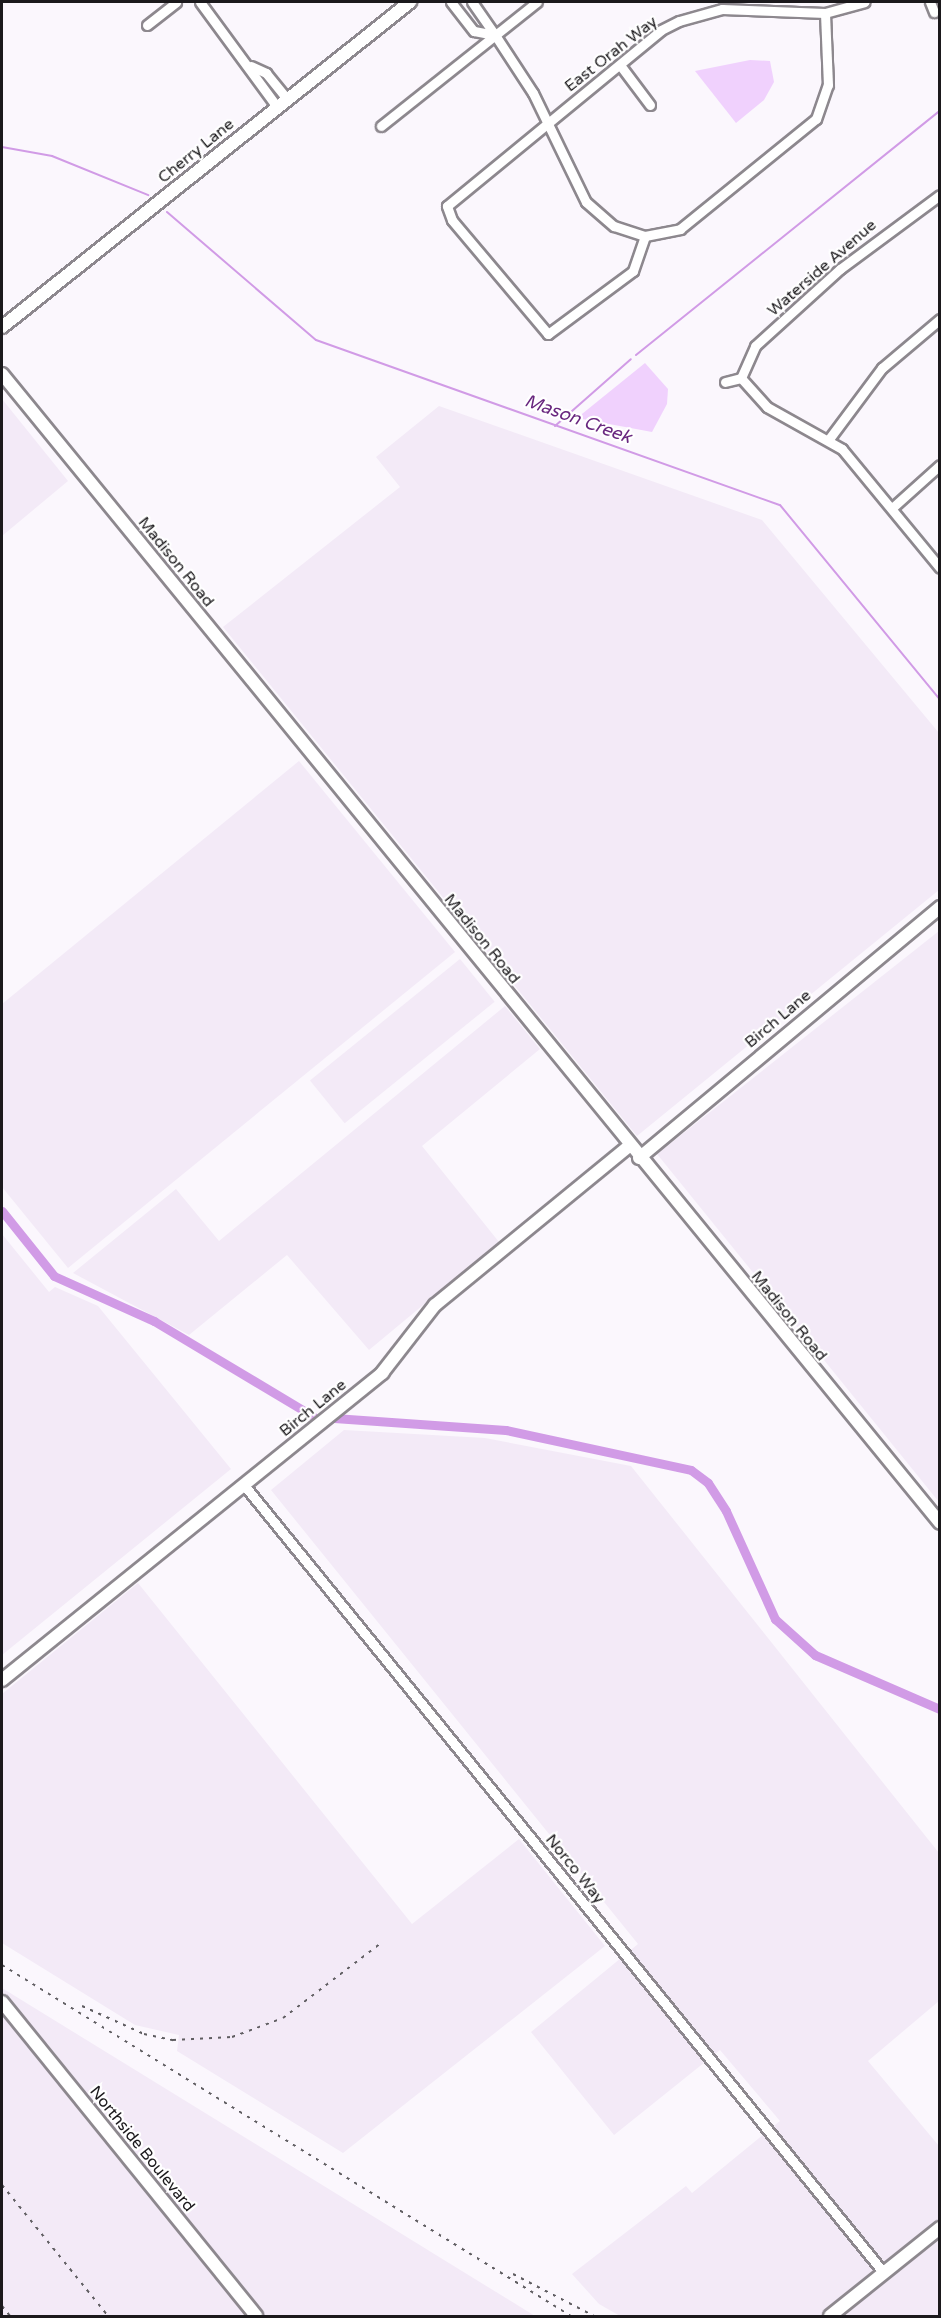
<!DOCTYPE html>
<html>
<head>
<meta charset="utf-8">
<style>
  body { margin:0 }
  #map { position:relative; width:941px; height:2318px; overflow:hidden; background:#fbf7fd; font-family:"Varela Round",sans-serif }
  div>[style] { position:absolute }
  .built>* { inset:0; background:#f3eaf7; transform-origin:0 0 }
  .green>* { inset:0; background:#f0d1fd }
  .stream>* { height:2px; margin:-1px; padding:0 1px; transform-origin:1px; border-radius:1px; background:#d19be6 }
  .canal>* { height:9px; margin:-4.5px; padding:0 4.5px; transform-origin:4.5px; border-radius:4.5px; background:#d19be6 }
  .roads { filter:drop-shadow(2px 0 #8d888e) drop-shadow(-2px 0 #8d888e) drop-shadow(0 2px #8d888e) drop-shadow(0 -2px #8d888e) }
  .street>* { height:9px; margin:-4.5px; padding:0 4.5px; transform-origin:4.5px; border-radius:4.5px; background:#fff }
  .secondary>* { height:12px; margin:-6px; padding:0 6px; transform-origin:6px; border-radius:6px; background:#fff }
  .rail>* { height:2px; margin-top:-1px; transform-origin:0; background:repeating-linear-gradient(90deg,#5f5d61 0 3px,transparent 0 9px) }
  span { translate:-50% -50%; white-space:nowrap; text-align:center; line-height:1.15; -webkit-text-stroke:4.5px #fff; paint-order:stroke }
  .street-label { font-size:16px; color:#1b191c }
  .water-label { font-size:18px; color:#69277f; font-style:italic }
  .frame { position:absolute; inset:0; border:3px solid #1b191c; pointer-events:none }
</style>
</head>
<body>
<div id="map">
  <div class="built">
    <div style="clip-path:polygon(2px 399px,68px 481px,2px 536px)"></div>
    <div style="clip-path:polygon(439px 406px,762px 520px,939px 733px,939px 890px,637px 1136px,223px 627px,400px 487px,376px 457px)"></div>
    <div style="clip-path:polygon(299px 761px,455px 952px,68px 1268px,2px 1187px,2px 1004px)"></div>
    <div style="clip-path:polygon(939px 931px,939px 1502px,657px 1154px)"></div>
    <div style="left:460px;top:959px;width:55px;height:193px;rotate:51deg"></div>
    <div style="clip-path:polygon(505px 1006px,540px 1049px,422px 1146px,499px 1242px,369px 1350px,287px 1255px,189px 1335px,73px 1273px,176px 1189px,219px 1241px)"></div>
    <div style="clip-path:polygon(2px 1234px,49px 1292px,55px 1287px,98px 1306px,231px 1469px,2px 1655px)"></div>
    <div style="clip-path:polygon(344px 1430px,485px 1438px,631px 1466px,939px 1853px,939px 2001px,868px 2061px,939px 2146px,939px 2316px,620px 2316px,599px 2304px,572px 2274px,686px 2186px,692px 2193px,780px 2121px,720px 2050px,614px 2135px,531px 2032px,638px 1944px,271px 1490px)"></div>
    <div style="clip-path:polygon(138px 1583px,412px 1924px,519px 1839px,605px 1946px,343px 2153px,177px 2051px,179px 2035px,135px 2025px,2px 1943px,2px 1694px)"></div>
    <div style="clip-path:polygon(2px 1988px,397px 2231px,535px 2316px,2px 2316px)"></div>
  </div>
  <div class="green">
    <div style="clip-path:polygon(750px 60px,770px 61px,774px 82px,764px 100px,736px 123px,695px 71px)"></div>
    <div style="clip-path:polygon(645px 363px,668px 389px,667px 404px,652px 432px,577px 418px)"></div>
  </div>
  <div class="stream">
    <div style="left:2px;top:147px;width:51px;rotate:10.2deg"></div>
    <div style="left:52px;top:156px;width:104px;rotate:22.1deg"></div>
    <div style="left:167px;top:212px;width:196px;rotate:40.7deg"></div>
    <div style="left:316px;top:340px;width:492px;rotate:19.6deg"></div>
    <div style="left:780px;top:505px;width:252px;rotate:50.6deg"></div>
    <div style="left:636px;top:355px;width:390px;rotate:-38.8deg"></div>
    <div style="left:555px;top:426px;width:101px;rotate:-41.4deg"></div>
  </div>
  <div class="canal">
    <div style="left:2px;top:1211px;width:83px;rotate:51.3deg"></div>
    <div style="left:54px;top:1276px;width:110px;rotate:24.2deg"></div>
    <div style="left:154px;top:1321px;width:185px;rotate:30.9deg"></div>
    <div style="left:334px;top:1418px;width:172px;rotate:4deg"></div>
    <div style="left:506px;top:1430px;width:189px;rotate:12.2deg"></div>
    <div style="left:691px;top:1470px;width:21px;rotate:37deg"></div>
    <div style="left:708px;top:1483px;width:33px;rotate:57deg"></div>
    <div style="left:726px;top:1511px;width:119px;rotate:65.6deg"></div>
    <div style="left:775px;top:1619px;width:54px;rotate:42deg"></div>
    <div style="left:815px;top:1655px;width:136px;rotate:23.4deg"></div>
  </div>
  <div class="roads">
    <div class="street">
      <div style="left:200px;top:2px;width:130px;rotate:53.7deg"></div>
      <div style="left:451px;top:2px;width:37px;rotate:52deg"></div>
      <div style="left:474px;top:31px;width:21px;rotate:11deg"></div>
      <div style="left:495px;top:35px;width:40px;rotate:-124.9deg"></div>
      <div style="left:930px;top:2px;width:11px;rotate:68deg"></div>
      <div style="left:147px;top:25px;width:37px;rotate:-38deg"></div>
      <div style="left:495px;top:35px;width:69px;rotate:56.8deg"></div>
      <div style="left:533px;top:93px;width:121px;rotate:64.1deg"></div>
      <div style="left:586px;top:202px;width:37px;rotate:41deg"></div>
      <div style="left:614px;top:226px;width:33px;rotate:18deg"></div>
      <div style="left:645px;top:236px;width:36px;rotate:-11deg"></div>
      <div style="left:680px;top:229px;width:175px;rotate:-39deg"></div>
      <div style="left:816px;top:119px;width:36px;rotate:-71deg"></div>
      <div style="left:828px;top:85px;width:72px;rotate:-92.4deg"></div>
      <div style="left:620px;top:65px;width:50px;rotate:53.1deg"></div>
      <div style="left:251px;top:66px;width:17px;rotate:25deg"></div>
      <div style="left:266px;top:73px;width:33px;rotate:51deg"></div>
      <div style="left:381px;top:126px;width:199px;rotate:-38.5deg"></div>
      <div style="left:645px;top:236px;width:37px;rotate:109deg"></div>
      <div style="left:633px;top:271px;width:106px;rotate:143.5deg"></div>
      <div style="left:548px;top:334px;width:149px;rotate:-130.1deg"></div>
      <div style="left:452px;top:220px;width:15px;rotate:-110deg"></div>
      <div style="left:447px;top:206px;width:277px;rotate:-39.4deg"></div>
      <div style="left:661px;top:30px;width:20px;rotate:-27deg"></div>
      <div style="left:679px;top:21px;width:45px;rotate:-15.6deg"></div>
      <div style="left:722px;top:9px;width:103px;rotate:2.2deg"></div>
      <div style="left:825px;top:13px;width:41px;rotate:-15.4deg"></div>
      <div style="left:741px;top:378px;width:39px;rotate:48deg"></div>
      <div style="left:767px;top:407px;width:86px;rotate:29.2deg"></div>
      <div style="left:842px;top:449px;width:154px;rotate:50.5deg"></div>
      <div style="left:741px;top:378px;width:35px;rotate:-66deg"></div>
      <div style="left:755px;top:346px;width:115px;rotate:-42.2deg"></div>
      <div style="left:840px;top:269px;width:124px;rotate:-36.5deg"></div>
      <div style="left:725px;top:382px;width:16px;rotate:-14deg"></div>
      <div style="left:829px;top:439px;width:89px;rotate:-53.3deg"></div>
      <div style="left:882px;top:368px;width:76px;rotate:-40.2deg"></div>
      <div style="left:892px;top:508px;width:64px;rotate:-41.9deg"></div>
      <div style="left:244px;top:1485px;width:1015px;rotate:50.92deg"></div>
    </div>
    <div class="secondary">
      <div style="left:2px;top:327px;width:522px;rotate:-38.54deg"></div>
      <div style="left:2px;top:374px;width:1483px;rotate:50.77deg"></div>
      <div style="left:639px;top:1158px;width:392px;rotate:-39.8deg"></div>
      <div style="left:2px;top:1680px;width:489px;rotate:-38.9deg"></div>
      <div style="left:382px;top:1373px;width:86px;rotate:-52.1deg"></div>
      <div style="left:435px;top:1305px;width:251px;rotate:-39.3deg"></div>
      <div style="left:2px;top:2002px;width:404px;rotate:51deg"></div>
      <div style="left:830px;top:2316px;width:141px;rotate:-38.7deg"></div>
    </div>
  </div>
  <div class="rail">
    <div style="left:2px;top:1965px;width:669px;rotate:31.67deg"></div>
    <div style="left:82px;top:2006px;width:68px;rotate:24.3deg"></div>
    <div style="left:144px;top:2034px;width:30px;rotate:12deg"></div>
    <div style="left:173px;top:2040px;width:59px;rotate:-2.9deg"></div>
    <div style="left:232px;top:2037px;width:54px;rotate:-20.4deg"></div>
    <div style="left:283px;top:2018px;width:123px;rotate:-37.4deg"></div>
    <div style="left:2px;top:2185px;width:169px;rotate:51deg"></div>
    <div style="left:513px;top:2274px;width:91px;rotate:27.4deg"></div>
    <div style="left:2px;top:2306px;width:13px;rotate:51deg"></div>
  </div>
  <div class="street-label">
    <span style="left:611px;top:54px;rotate:-38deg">East Orah Way</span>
    <span style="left:196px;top:151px;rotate:-39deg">Cherry Lane</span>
    <span style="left:822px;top:268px;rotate:-41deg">Waterside Avenue</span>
    <span style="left:176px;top:562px;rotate:51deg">Madison Road</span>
    <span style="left:482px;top:939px;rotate:51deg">Madison Road</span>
    <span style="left:778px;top:1019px;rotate:-40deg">Birch Lane</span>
    <span style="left:789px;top:1316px;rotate:51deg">Madison Road</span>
    <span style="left:313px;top:1408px;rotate:-39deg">Birch Lane</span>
    <span style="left:575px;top:1869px;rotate:51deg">Norco Way</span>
    <span style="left:142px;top:2149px;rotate:51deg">Northside Boulevard</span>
  </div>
  <div class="water-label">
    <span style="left:578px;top:419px;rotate:20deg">Mason Creek</span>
  </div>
  <div class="frame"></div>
</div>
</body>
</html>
